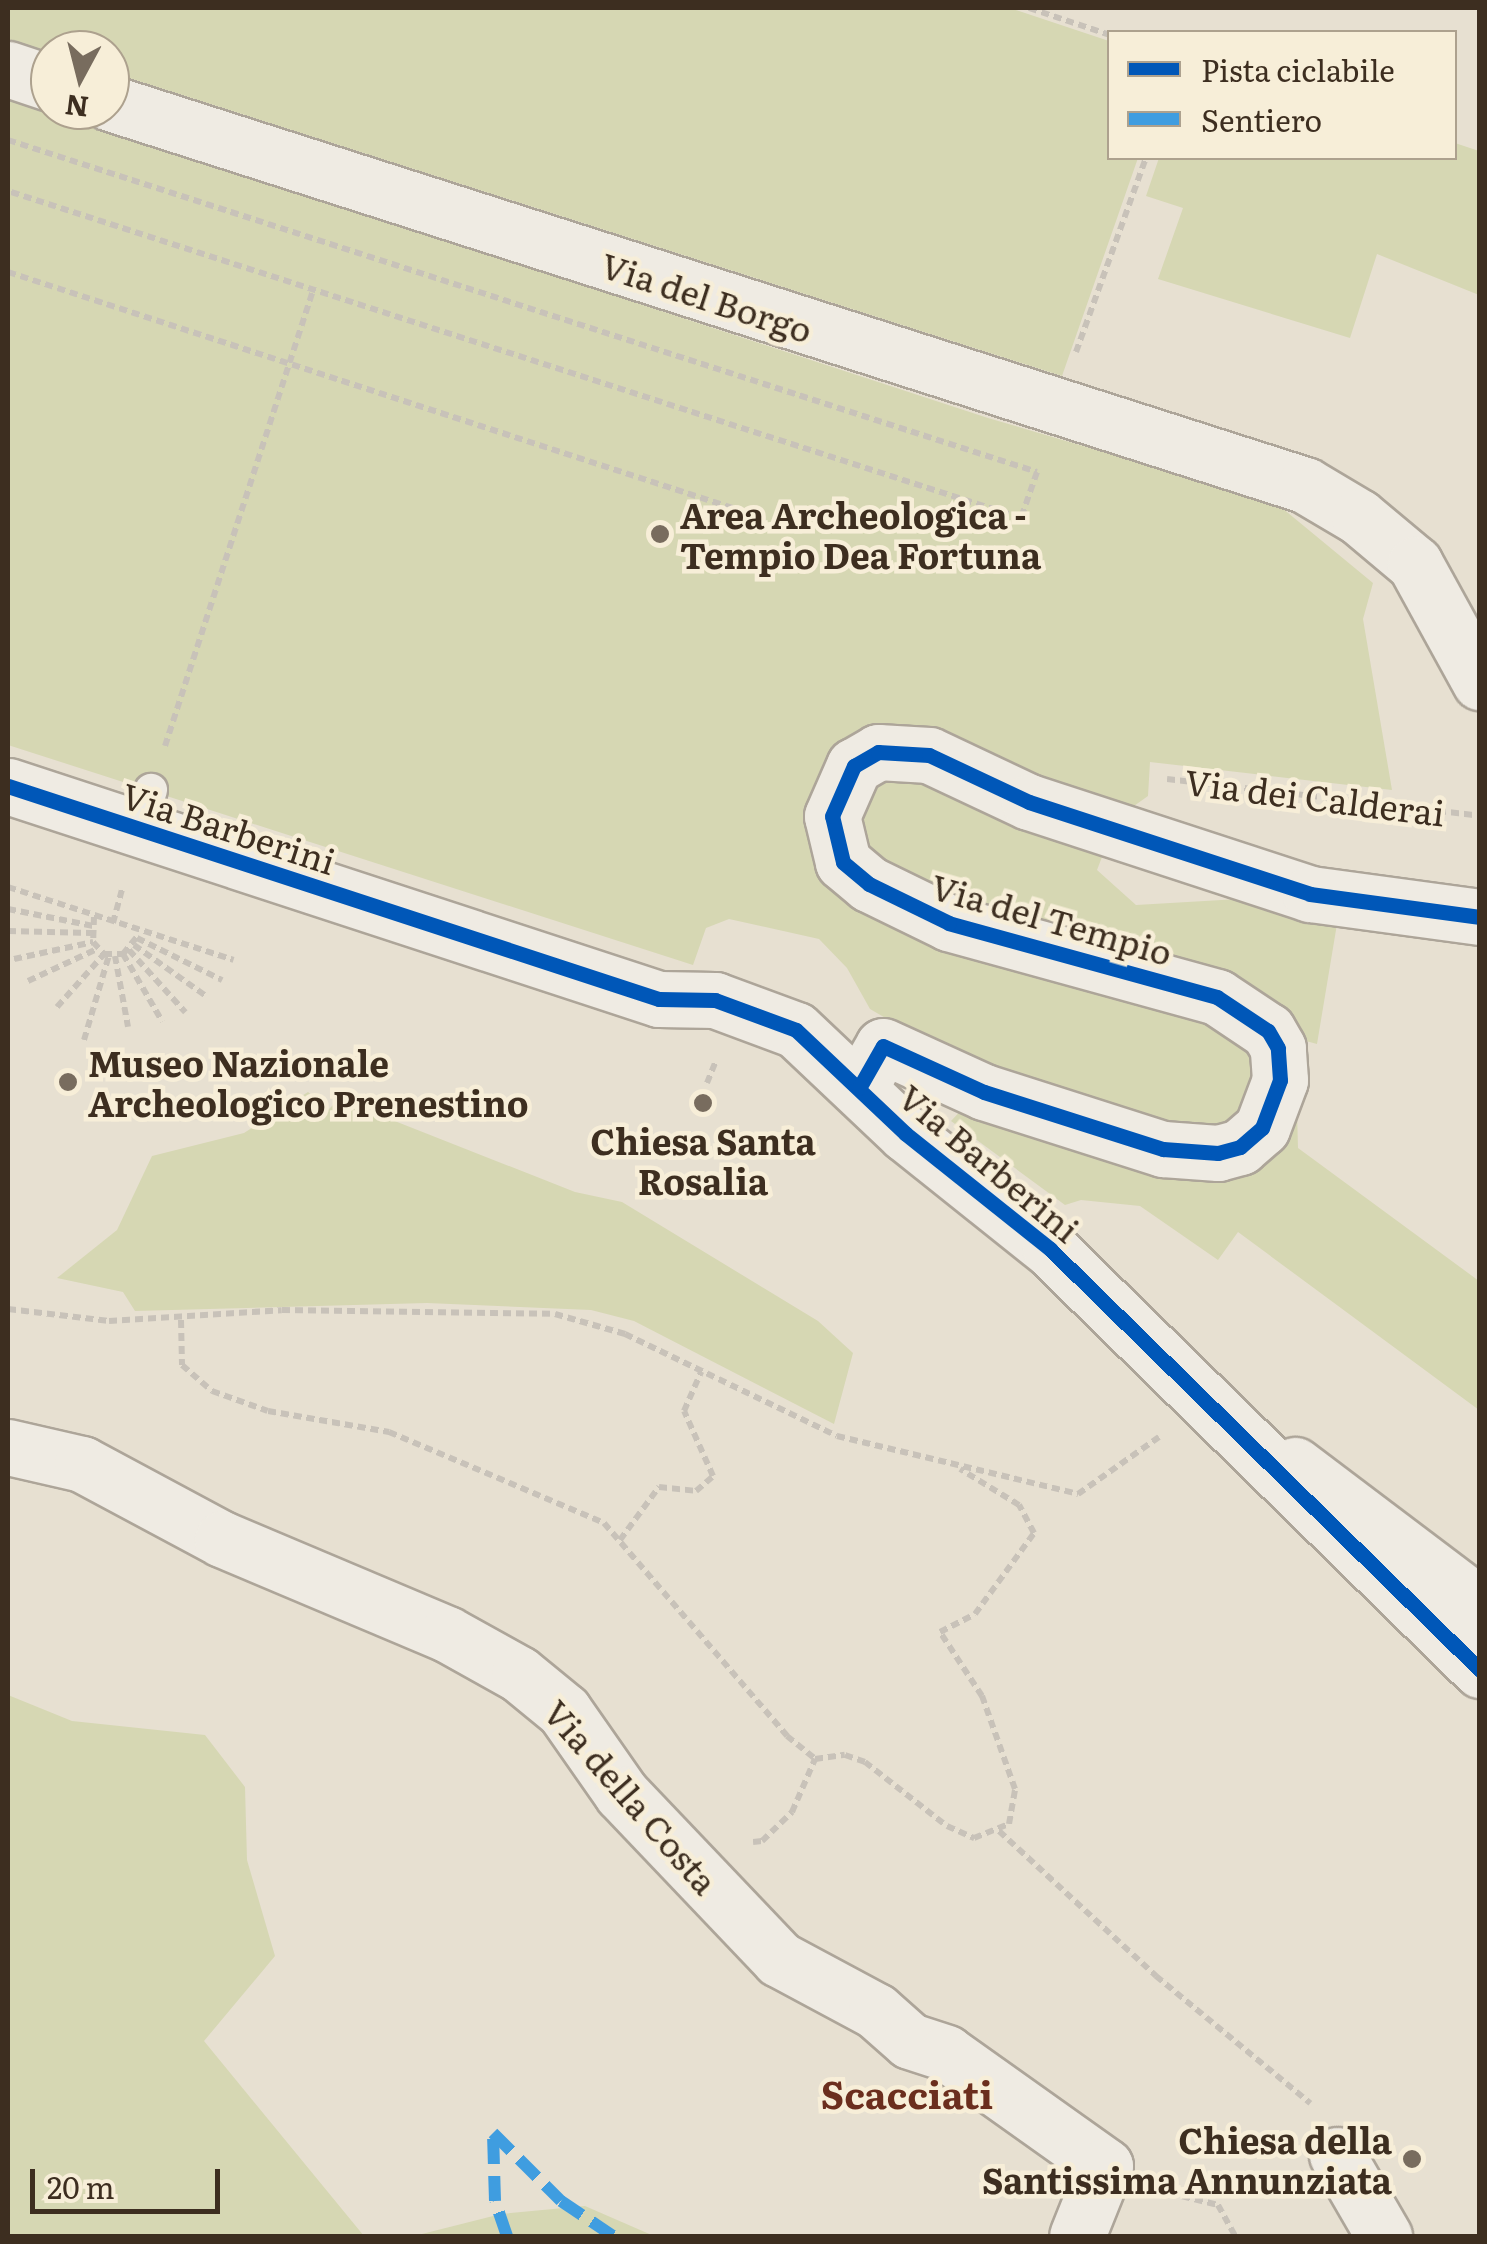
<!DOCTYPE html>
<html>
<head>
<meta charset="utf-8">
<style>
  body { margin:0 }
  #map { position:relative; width:1487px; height:2244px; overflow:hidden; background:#e7e0d1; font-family:Literata,serif }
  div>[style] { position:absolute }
  .green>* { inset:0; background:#d6d7b3 }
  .path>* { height:6px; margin-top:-3px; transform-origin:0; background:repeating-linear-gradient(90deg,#c8c2b9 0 8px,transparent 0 13px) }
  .roads { filter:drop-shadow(2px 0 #ada599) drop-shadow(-2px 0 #ada599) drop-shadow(0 2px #ada599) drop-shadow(0 -2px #ada599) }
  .service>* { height:32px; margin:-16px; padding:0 16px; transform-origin:16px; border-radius:16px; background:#efebe3 }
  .minor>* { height:55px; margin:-27.5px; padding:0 27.5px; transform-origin:27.5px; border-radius:27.5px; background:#efebe3 }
  .tertiary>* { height:55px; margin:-27.5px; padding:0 27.5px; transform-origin:27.5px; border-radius:27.5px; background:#efebe3 }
  .quiet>* { height:12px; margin-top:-6px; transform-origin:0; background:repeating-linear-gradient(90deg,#3f9de0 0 25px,transparent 0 37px) }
  .cycleway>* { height:15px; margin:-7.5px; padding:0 7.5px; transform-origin:7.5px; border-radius:7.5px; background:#0057b8 }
  .dots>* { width:28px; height:28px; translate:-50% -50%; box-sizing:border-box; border:5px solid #f7eed8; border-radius:50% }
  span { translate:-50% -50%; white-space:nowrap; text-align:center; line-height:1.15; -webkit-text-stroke:9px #f7eed8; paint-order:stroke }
  .street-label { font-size:35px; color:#3d2e20 }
  .poi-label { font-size:35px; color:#3d2e20; font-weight:700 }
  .left { translate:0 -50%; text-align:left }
  .right { translate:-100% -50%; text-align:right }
  .neighbourhood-label { font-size:38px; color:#6b2e1e; font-weight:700 }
  .frame { position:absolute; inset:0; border:10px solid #3d2e20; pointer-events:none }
  .legend { position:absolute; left:1107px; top:30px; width:350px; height:130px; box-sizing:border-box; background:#f7eed8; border:2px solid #ada18e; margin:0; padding:12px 18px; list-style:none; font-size:30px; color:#3d2e20 }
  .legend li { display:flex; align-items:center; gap:20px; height:50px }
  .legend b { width:50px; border:2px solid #ada18e }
  .north { position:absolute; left:30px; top:30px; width:100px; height:100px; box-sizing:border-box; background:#f7eed8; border:2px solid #ada18e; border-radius:50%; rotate:187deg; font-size:28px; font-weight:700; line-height:40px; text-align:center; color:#3d2e20 }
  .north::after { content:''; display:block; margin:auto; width:35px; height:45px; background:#786c5e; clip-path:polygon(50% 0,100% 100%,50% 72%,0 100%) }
  .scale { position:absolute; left:30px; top:2169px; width:190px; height:45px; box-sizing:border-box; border:5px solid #3d2e20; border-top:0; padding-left:12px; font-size:30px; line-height:35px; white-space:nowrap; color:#3d2e20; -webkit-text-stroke:8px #f7eed8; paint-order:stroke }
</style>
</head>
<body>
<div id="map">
  <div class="green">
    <div style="clip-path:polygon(8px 8px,1010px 8px,1109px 41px,1110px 158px,1138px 158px,1062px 376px,110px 72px,110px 50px,50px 53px,8px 40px)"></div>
    <div style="clip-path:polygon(8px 97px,988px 418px,1276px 503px,1373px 583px,1363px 619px,1392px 790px,1150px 762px,1148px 796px,1117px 818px,1097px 870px,1136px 905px,1256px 898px,1338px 918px,1317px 1044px,1295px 1038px,1298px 1148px,1479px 1281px,1479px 1410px,1238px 1232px,1218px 1260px,1140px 1206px,1081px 1200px,1065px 1205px,951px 1121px,968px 1103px,958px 1060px,870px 1009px,847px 968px,819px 939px,729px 919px,706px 928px,693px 965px,8px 745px)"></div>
    <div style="clip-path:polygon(1455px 143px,1479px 151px,1479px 295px,1377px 254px,1350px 338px,1158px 279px,1183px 208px,1146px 196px,1159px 158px,1454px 158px)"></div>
    <div style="clip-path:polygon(308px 1092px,328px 1110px,339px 1099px,575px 1192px,622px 1202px,818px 1321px,853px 1353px,834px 1424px,634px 1321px,591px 1310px,427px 1303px,135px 1311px,123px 1292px,57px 1278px,117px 1230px,152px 1156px,244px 1133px)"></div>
    <div style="clip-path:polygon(8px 1695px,72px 1721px,205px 1735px,245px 1787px,247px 1860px,275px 1956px,204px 2041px,364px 2236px,8px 2236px)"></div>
    <div style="clip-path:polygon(585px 2206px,654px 2236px,414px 2236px,501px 2214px)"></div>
  </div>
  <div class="path">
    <div style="left:1029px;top:8px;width:85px;rotate:18.4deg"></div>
    <div style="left:8px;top:140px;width:1081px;rotate:17.88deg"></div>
    <div style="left:1037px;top:472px;width:49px;rotate:109.2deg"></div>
    <div style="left:1021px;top:518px;width:1064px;rotate:-162.11deg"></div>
    <div style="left:8px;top:272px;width:785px;rotate:18.04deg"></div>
    <div style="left:1076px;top:352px;width:206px;rotate:-70.2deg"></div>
    <div style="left:165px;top:746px;width:479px;rotate:-72deg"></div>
    <div style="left:1167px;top:779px;width:315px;rotate:6.7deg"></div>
    <div style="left:8px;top:887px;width:237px;rotate:17.9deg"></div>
    <div style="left:8px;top:909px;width:87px;rotate:11.3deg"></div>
    <div style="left:94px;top:917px;width:25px;rotate:92deg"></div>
    <div style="left:93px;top:942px;width:16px;rotate:47deg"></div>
    <div style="left:104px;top:954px;width:19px"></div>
    <div style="left:123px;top:954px;width:22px;rotate:-51deg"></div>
    <div style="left:113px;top:923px;width:38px;rotate:-75deg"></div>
    <div style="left:8px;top:931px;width:83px;rotate:1.4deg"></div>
    <div style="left:137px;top:938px;width:95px;rotate:26.3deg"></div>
    <div style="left:134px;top:945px;width:88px;rotate:35.3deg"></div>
    <div style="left:129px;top:950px;width:84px;rotate:47.9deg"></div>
    <div style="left:123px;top:954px;width:78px;rotate:59.8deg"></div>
    <div style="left:115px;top:956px;width:72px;rotate:79.6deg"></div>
    <div style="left:14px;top:959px;width:81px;rotate:-12.1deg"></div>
    <div style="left:28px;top:981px;width:76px;rotate:-24.9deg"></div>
    <div style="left:57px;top:1007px;width:71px;rotate:-48.4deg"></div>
    <div style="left:84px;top:1040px;width:89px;rotate:-73.6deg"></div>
    <div style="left:707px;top:1083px;width:24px;rotate:-68deg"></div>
    <div style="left:8px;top:1309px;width:102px;rotate:6.8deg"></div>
    <div style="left:109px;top:1321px;width:173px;rotate:-3.6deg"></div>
    <div style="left:282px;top:1310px;width:273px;rotate:0.8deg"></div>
    <div style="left:555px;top:1314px;width:73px;rotate:15.9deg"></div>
    <div style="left:625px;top:1334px;width:235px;rotate:25.7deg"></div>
    <div style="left:837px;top:1436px;width:248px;rotate:13.5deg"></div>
    <div style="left:1078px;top:1494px;width:99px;rotate:-35.1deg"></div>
    <div style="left:181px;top:1320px;width:45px;rotate:88.7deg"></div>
    <div style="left:182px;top:1365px;width:40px;rotate:41deg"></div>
    <div style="left:212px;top:1391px;width:59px;rotate:19.7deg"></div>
    <div style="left:268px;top:1411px;width:123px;rotate:9.8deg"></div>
    <div style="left:389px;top:1432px;width:233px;rotate:22.9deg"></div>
    <div style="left:604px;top:1523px;width:281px;rotate:49.3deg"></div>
    <div style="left:787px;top:1736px;width:36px;rotate:39deg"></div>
    <div style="left:815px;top:1759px;width:30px;rotate:-8deg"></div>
    <div style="left:845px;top:1755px;width:21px;rotate:19deg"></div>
    <div style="left:865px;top:1762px;width:104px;rotate:38deg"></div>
    <div style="left:947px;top:1826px;width:30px;rotate:24deg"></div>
    <div style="left:974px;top:1838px;width:38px;rotate:-22deg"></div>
    <div style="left:1009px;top:1824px;width:36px;rotate:-80deg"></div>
    <div style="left:1015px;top:1789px;width:99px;rotate:-109.5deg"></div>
    <div style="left:982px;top:1696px;width:77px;rotate:-123.3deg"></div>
    <div style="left:940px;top:1632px;width:39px;rotate:-27deg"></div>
    <div style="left:975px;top:1614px;width:100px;rotate:-53.9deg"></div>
    <div style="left:1034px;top:1533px;width:32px;rotate:-118deg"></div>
    <div style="left:1019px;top:1505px;width:69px;rotate:-148.6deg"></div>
    <div style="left:620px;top:1540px;width:66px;rotate:-53.7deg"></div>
    <div style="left:659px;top:1487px;width:37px;rotate:6deg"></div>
    <div style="left:696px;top:1491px;width:23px;rotate:-41deg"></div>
    <div style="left:713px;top:1476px;width:71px;rotate:-114deg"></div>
    <div style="left:684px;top:1411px;width:43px;rotate:-66.4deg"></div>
    <div style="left:999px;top:1831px;width:214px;rotate:42.7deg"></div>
    <div style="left:1156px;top:1976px;width:200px;rotate:39.5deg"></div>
    <div style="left:753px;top:1842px;width:9px;rotate:-6deg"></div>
    <div style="left:762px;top:1841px;width:42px;rotate:-44deg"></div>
    <div style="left:792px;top:1812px;width:58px;rotate:-66.5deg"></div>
    <div style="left:1157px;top:2190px;width:63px;rotate:13.8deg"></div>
    <div style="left:1218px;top:2205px;width:35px;rotate:61deg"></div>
  </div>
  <div class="roads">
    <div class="service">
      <div style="left:139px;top:829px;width:41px;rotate:-72.9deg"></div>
    </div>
    <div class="minor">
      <div style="left:8px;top:69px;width:44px;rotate:18.4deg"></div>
      <div style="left:110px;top:103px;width:1255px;rotate:17.73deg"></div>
      <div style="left:1305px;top:485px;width:63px;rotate:30.7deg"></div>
      <div style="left:1359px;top:517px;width:73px;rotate:40deg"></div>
      <div style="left:1415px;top:564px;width:135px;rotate:61.2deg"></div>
      <div style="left:859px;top:1088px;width:48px;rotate:-60.3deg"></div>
      <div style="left:883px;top:1046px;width:111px;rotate:24.5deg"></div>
      <div style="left:984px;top:1092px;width:188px;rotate:17.7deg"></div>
      <div style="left:1163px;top:1149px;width:55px;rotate:4.2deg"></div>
      <div style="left:1218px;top:1153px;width:23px;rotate:-15deg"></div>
      <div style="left:1240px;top:1147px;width:29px;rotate:-41deg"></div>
      <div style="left:1262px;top:1128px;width:51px;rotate:-69.4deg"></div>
      <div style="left:1280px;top:1080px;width:32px;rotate:-94deg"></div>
      <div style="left:1278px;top:1048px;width:20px;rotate:-120deg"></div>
      <div style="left:1268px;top:1031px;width:61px;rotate:-146.3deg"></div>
      <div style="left:1217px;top:997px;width:278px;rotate:-164.6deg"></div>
      <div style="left:949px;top:923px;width:89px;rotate:-154deg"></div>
      <div style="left:869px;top:884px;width:34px;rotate:-140deg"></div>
      <div style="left:843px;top:862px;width:47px;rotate:-103.4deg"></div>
      <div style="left:832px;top:816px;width:55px;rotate:-66.3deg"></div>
      <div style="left:854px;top:766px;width:28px;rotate:-30deg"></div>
      <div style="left:878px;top:752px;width:51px;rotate:3.4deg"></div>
      <div style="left:929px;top:755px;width:110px;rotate:25.2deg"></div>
      <div style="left:1029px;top:802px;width:296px;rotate:18.1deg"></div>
      <div style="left:1310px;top:894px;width:172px;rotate:7.7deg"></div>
      <div style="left:8px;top:1447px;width:76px;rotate:12.9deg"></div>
      <div style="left:82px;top:1464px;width:159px;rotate:28.2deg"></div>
      <div style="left:222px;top:1539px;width:244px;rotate:22.9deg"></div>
      <div style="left:447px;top:1634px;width:82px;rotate:29.1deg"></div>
      <div style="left:519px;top:1674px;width:58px;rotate:39.4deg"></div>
      <div style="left:564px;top:1711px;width:101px;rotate:55.1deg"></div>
      <div style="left:622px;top:1794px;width:228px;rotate:46.4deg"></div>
      <div style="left:779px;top:1959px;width:110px;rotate:28.2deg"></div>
      <div style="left:876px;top:2011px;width:45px;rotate:41.4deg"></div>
      <div style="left:910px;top:2041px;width:38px;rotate:18deg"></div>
      <div style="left:946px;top:2053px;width:195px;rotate:35.4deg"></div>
      <div style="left:1105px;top:2166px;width:75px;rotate:111.8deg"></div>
      <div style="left:1295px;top:1465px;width:232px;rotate:37.1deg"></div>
      <div style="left:1337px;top:2155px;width:94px;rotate:59.9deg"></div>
    </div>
    <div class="tertiary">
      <div style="left:8px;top:786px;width:685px;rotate:18.12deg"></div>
      <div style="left:659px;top:999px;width:56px;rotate:1deg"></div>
      <div style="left:715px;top:1000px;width:86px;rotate:20.3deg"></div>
      <div style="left:796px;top:1030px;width:151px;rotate:43.4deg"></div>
      <div style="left:906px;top:1134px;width:184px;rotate:38.6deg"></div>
      <div style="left:1050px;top:1249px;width:602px;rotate:44.39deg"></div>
    </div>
  </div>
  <div class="quiet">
    <div style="left:507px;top:2236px;width:37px;rotate:-109deg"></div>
    <div style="left:495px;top:2201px;width:68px;rotate:-91.7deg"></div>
    <div style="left:493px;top:2133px;width:96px;rotate:45deg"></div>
    <div style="left:561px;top:2201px;width:63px;rotate:33.9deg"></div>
  </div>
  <div class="cycleway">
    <div style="left:8px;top:786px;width:685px;rotate:18.12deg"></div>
    <div style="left:659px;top:999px;width:56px;rotate:1deg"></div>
    <div style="left:715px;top:1000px;width:86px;rotate:20.3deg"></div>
    <div style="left:796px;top:1030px;width:151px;rotate:43.4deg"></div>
    <div style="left:906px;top:1134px;width:184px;rotate:38.6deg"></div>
    <div style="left:1050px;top:1249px;width:602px;rotate:44.39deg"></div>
    <div style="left:859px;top:1088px;width:48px;rotate:-60.3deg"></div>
    <div style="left:883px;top:1046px;width:111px;rotate:24.5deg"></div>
    <div style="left:984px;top:1092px;width:188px;rotate:17.7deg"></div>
    <div style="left:1163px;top:1149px;width:55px;rotate:4.2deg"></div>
    <div style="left:1218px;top:1153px;width:23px;rotate:-15deg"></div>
    <div style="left:1240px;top:1147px;width:29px;rotate:-41deg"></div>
    <div style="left:1262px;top:1128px;width:51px;rotate:-69.4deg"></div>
    <div style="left:1280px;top:1080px;width:32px;rotate:-94deg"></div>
    <div style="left:1278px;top:1048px;width:20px;rotate:-120deg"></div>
    <div style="left:1268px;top:1031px;width:61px;rotate:-146.3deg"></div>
    <div style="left:1217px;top:997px;width:278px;rotate:-164.6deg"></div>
    <div style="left:949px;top:923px;width:89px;rotate:-154deg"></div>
    <div style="left:869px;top:884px;width:34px;rotate:-140deg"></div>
    <div style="left:843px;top:862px;width:47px;rotate:-103.4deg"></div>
    <div style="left:832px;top:816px;width:55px;rotate:-66.3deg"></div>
    <div style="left:854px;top:766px;width:28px;rotate:-30deg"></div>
    <div style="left:878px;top:752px;width:51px;rotate:3.4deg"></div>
    <div style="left:929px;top:755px;width:110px;rotate:25.2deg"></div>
    <div style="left:1029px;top:802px;width:296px;rotate:18.1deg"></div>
    <div style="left:1310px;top:894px;width:172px;rotate:7.7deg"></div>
  </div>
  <div class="dots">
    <div style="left:660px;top:534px;background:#786c5e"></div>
    <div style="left:68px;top:1082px;background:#786c5e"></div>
    <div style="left:703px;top:1103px;background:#786c5e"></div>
    <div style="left:1412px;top:2159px;background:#786c5e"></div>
  </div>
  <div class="street-label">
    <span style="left:707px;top:296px;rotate:18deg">Via del Borgo</span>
    <span style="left:1315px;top:796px;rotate:7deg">Via dei Calderai</span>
    <span style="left:229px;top:827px;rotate:18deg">Via Barberini</span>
    <span style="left:1052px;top:918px;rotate:16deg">Via del Tempio</span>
    <span style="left:990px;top:1162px;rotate:40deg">Via Barberini</span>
    <span style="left:632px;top:1796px;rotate:49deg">Via della Costa</span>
  </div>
  <div class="poi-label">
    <span class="left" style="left:680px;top:534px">Area Archeologica -<br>Tempio Dea Fortuna</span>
    <span class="left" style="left:88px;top:1082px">Museo Nazionale<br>Archeologico Prenestino</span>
    <span style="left:703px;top:1160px">Chiesa Santa<br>Rosalia</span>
    <span class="right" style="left:1392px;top:2159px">Chiesa della<br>Santissima Annunziata</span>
  </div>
  <div class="neighbourhood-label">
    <span style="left:907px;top:2093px">Scacciati</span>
  </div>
  <div class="frame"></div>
  <ul class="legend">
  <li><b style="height:12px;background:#0057b8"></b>Pista ciclabile</li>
  <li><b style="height:12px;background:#3f9de0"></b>Sentiero</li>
  </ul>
  <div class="north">N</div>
  <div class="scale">20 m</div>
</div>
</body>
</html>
